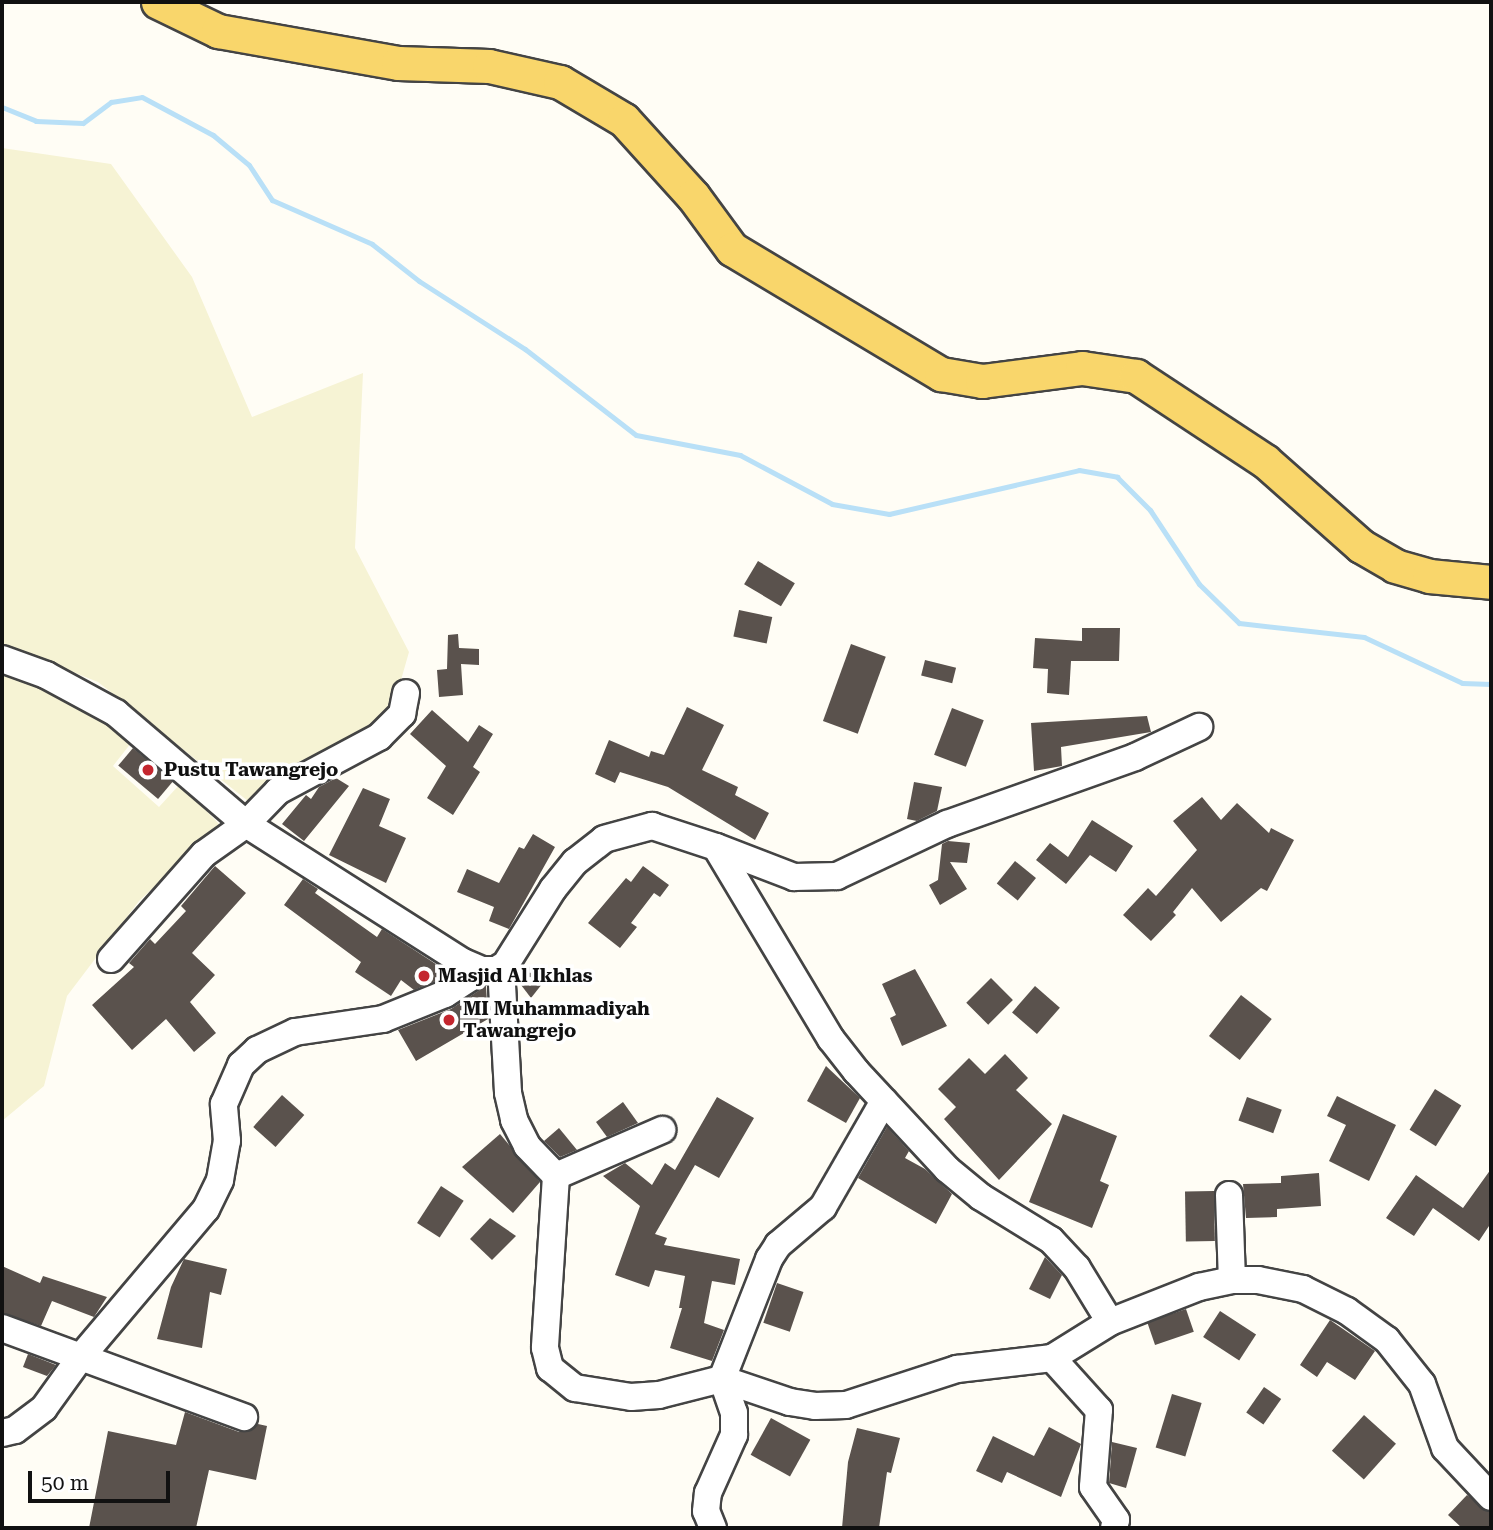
<!DOCTYPE html>
<html>
<head>
<meta charset="utf-8">
<style>
  body { margin:0 }
  #map { position:relative; width:1493px; height:1530px; overflow:hidden; background:#fffdf5; font-family:"Roboto Serif",serif }
  div>[style] { position:absolute }
  .farmland>* { inset:0; background:#f6f3d4 }
  .stream>* { height:5px; margin:-2.5px; padding:0 2.5px; transform-origin:2.5px; border-radius:2.5px; background:#b9e0f7 }
  .building>* { inset:0; background:#5a524d; transform-origin:0 0 }
  .roads { filter:drop-shadow(2px 0 #444) drop-shadow(-2px 0 #444) drop-shadow(0 2px #444) drop-shadow(0 -2px #444) }
  .minor>* { height:26px; margin:-13px; padding:0 13px; transform-origin:13px; border-radius:13px; background:#fff }
  .major>* { height:33px; margin:-16.5px; padding:0 16.5px; transform-origin:16.5px; border-radius:16.5px; background:#f9d66b }
  .dots>* { width:19px; height:19px; translate:-50% -50%; box-sizing:border-box; border:4px solid #fff; border-radius:50% }
  span { translate:-50% -50%; white-space:nowrap; text-align:center; line-height:1.15; -webkit-text-stroke:7px #fff; paint-order:stroke }
  .poi-label { font-size:19px; color:#111; font-weight:700 }
  .left { translate:0 -50%; text-align:left }
  .frame { position:absolute; inset:0; border:4px solid #111; pointer-events:none }
  .scale { position:absolute; left:28px; top:1471px; width:142px; height:32px; box-sizing:border-box; border:4px solid #111; border-top:0; padding-left:9px; font-size:21px; line-height:24px; white-space:nowrap; color:#111; -webkit-text-stroke:5px #fff; paint-order:stroke }
</style>
</head>
<body>
<div id="map">
  <div class="farmland">
    <div style="clip-path:polygon(2px 148px,111px 164px,192px 277px,252px 417px,363px 373px,355px 548px,409px 652px,389px 722px,301px 761px,248px 801px,98px 682px,2px 644px)"></div>
    <div style="clip-path:polygon(2px 669px,32px 677px,135px 738px,113px 766px,159px 807px,180px 784px,220px 825px,139px 901px,67px 996px,44px 1086px,2px 1121px)"></div>
  </div>
  <div class="stream">
    <div style="left:2px;top:107px;width:37px;rotate:22deg"></div>
    <div style="left:36px;top:121px;width:47px;rotate:2.4deg"></div>
    <div style="left:83px;top:123px;width:35px;rotate:-37deg"></div>
    <div style="left:111px;top:102px;width:31px;rotate:-9deg"></div>
    <div style="left:142px;top:97px;width:81px;rotate:28.2deg"></div>
    <div style="left:213px;top:135px;width:47px;rotate:39.8deg"></div>
    <div style="left:249px;top:165px;width:42px;rotate:56.7deg"></div>
    <div style="left:272px;top:200px;width:109px;rotate:23.7deg"></div>
    <div style="left:372px;top:244px;width:60px;rotate:38.2deg"></div>
    <div style="left:419px;top:281px;width:126px;rotate:32.7deg"></div>
    <div style="left:525px;top:349px;width:140px;rotate:37.8deg"></div>
    <div style="left:636px;top:435px;width:106px;rotate:10.9deg"></div>
    <div style="left:740px;top:455px;width:104px;rotate:28deg"></div>
    <div style="left:832px;top:504px;width:58px;rotate:10deg"></div>
    <div style="left:889px;top:514px;width:195px;rotate:-13deg"></div>
    <div style="left:1079px;top:470px;width:39px;rotate:10deg"></div>
    <div style="left:1117px;top:477px;width:47px;rotate:45deg"></div>
    <div style="left:1150px;top:510px;width:89px;rotate:56.5deg"></div>
    <div style="left:1199px;top:584px;width:56px;rotate:44.3deg"></div>
    <div style="left:1239px;top:623px;width:126px;rotate:6.4deg"></div>
    <div style="left:1364px;top:637px;width:108px;rotate:25.1deg"></div>
    <div style="left:1462px;top:683px;width:29px;rotate:2deg"></div>
  </div>
  <div class="building">
    <div style="left:758px;top:561px;width:43px;height:27px;rotate:31deg"></div>
    <div style="left:739px;top:610px;width:34px;height:27px;rotate:12deg"></div>
    <div style="clip-path:polygon(1082px 628px,1120px 628px,1119px 661px,1071px 661px,1069px 695px,1047px 693px,1048px 669px,1033px 668px,1035px 638px,1082px 641px)"></div>
    <div style="clip-path:polygon(458px 634px,459px 648px,479px 649px,479px 665px,461px 664px,463px 695px,439px 697px,437px 670px,447px 669px,448px 635px)"></div>
    <div style="left:851px;top:644px;width:37px;height:82px;rotate:20deg"></div>
    <div style="left:925px;top:660px;width:32px;height:16px;rotate:14deg"></div>
    <div style="clip-path:polygon(687px 707px,724px 725px,702px 770px,738px 787px,735px 795px,769px 813px,755px 840px,668px 787px,620px 772px,615px 783px,595px 774px,609px 740px,649px 757px,651px 751px,664px 755px)"></div>
    <div style="left:952px;top:708px;width:34px;height:50px;rotate:21deg"></div>
    <div style="clip-path:polygon(432px 710px,468px 742px,479px 725px,493px 734px,473px 767px,480px 772px,453px 815px,427px 798px,446px 766px,410px 734px)"></div>
    <div style="clip-path:polygon(1147px 716px,1151px 732px,1061px 747px,1062px 766px,1034px 771px,1031px 723px)"></div>
    <div style="left:133px;top:748px;width:52px;height:23px;rotate:40deg"></div>
    <div style="clip-path:polygon(336px 778px,349px 786px,304px 841px,282px 824px,306px 795px,311px 799px,319px 787px)"></div>
    <div style="clip-path:polygon(914px 782px,942px 787px,937px 811px,917px 821px,907px 819px)"></div>
    <div style="clip-path:polygon(363px 788px,390px 799px,379px 826px,406px 838px,386px 883px,329px 855px)"></div>
    <div style="clip-path:polygon(1202px 797px,1221px 820px,1237px 803px,1269px 833px,1271px 828px,1294px 840px,1267px 891px,1261px 888px,1221px 922px,1192px 888px,1173px 912px,1176px 915px,1151px 941px,1123px 915px,1148px 888px,1156px 896px,1197px 850px,1173px 821px)"></div>
    <div style="clip-path:polygon(1092px 820px,1133px 846px,1116px 872px,1090px 855px,1066px 884px,1036px 860px,1050px 843px,1068px 857px)"></div>
    <div style="clip-path:polygon(533px 834px,555px 847px,509px 929px,489px 921px,494px 907px,457px 892px,467px 869px,499px 883px,519px 847px,524px 849px)"></div>
    <div style="clip-path:polygon(948px 841px,970px 843px,967px 863px,950px 862px,967px 889px,940px 905px,929px 885px,938px 880px,942px 844px)"></div>
    <div style="left:1015px;top:861px;width:27px;height:29px;rotate:39deg"></div>
    <div style="clip-path:polygon(215px 866px,246px 893px,192px 953px,215px 975px,190px 1002px,216px 1033px,194px 1052px,166px 1019px,132px 1050px,92px 1005px,134px 967px,129px 963px,150px 939px,155px 944px,186px 911px,181px 906px)"></div>
    <div style="clip-path:polygon(643px 866px,669px 885px,660px 897px,654px 893px,631px 923px,637px 927px,620px 948px,588px 923px,626px 878px,631px 882px)"></div>
    <div style="clip-path:polygon(303px 879px,318px 889px,315px 893px,377px 937px,382px 929px,445px 970px,438px 980px,414px 990px,401px 980px,391px 996px,355px 972px,361px 962px,284px 905px)"></div>
    <div style="clip-path:polygon(530px 966px,546px 979px,531px 998px,518px 981px)"></div>
    <div style="clip-path:polygon(915px 969px,947px 1026px,902px 1046px,890px 1018px,896px 1015px,882px 984px)"></div>
    <div style="left:991px;top:978px;width:31px;height:35px;rotate:45deg"></div>
    <div style="clip-path:polygon(486px 986px,488px 1019px,416px 1061px,398px 1030px,451px 1009px)"></div>
    <div style="left:1035px;top:986px;width:33px;height:35px;rotate:41deg"></div>
    <div style="left:1241px;top:995px;width:39px;height:52px;rotate:38deg"></div>
    <div style="clip-path:polygon(1005px 1054px,1028px 1078px,1016px 1090px,1052px 1124px,999px 1180px,944px 1119px,956px 1107px,938px 1089px,969px 1058px,985px 1074px)"></div>
    <div style="clip-path:polygon(826px 1066px,860px 1098px,846px 1123px,807px 1101px)"></div>
    <div style="left:1435px;top:1089px;width:31px;height:48px;rotate:32deg"></div>
    <div style="left:282px;top:1095px;width:30px;height:43px;rotate:42deg"></div>
    <div style="clip-path:polygon(1337px 1096px,1396px 1125px,1369px 1181px,1329px 1161px,1346px 1125px,1327px 1116px)"></div>
    <div style="clip-path:polygon(717px 1097px,754px 1118px,719px 1178px,695px 1165px,655px 1234px,667px 1238px,664px 1245px,740px 1259px,735px 1285px,712px 1281px,704px 1323px,724px 1330px,712px 1361px,670px 1348px,682px 1308px,679px 1308px,685px 1276px,655px 1270px,649px 1287px,615px 1275px,640px 1206px,603px 1176px,625px 1163px,652px 1185px,665px 1163px,675px 1170px)"></div>
    <div style="left:1247px;top:1097px;width:37px;height:25px;rotate:20deg"></div>
    <div style="clip-path:polygon(623px 1102px,638px 1123px,607px 1137px,596px 1122px)"></div>
    <div style="clip-path:polygon(1063px 1114px,1117px 1136px,1100px 1181px,1109px 1185px,1092px 1228px,1029px 1202px)"></div>
    <div style="clip-path:polygon(887px 1127px,909px 1151px,905px 1158px,925px 1169px,952px 1194px,936px 1224px,858px 1178px)"></div>
    <div style="clip-path:polygon(559px 1128px,577px 1150px,560px 1157px,544px 1141px)"></div>
    <div style="clip-path:polygon(500px 1134px,540px 1182px,513px 1213px,462px 1167px)"></div>
    <div style="clip-path:polygon(1491px 1169px,1491px 1223px,1479px 1241px,1433px 1208px,1414px 1236px,1386px 1218px,1416px 1175px,1463px 1208px)"></div>
    <div style="clip-path:polygon(1319px 1173px,1321px 1206px,1277px 1209px,1277px 1217px,1246px 1218px,1243px 1184px,1281px 1183px,1281px 1176px)"></div>
    <div style="left:441px;top:1186px;width:27px;height:44px;rotate:33deg"></div>
    <div style="left:1214px;top:1191px;width:50px;height:29px;rotate:89deg"></div>
    <div style="clip-path:polygon(490px 1218px,516px 1236px,492px 1260px,470px 1239px)"></div>
    <div style="clip-path:polygon(1045px 1257px,1062px 1275px,1050px 1299px,1029px 1289px)"></div>
    <div style="clip-path:polygon(184px 1259px,227px 1269px,221px 1295px,210px 1292px,202px 1348px,157px 1339px,171px 1287px)"></div>
    <div style="clip-path:polygon(2px 1266px,40px 1283px,43px 1276px,107px 1297px,94px 1317px,52px 1301px,41px 1326px,2px 1313px)"></div>
    <div style="left:777px;top:1283px;width:28px;height:42px;rotate:19deg"></div>
    <div style="left:1186px;top:1309px;width:24px;height:41px;rotate:71deg"></div>
    <div style="left:1220px;top:1311px;width:43px;height:31px;rotate:33deg"></div>
    <div style="clip-path:polygon(1330px 1320px,1375px 1351px,1355px 1380px,1327px 1362px,1317px 1377px,1300px 1365px)"></div>
    <div style="clip-path:polygon(28px 1354px,56px 1365px,47px 1376px,23px 1367px)"></div>
    <div style="left:1264px;top:1387px;width:21px;height:31px;rotate:35deg"></div>
    <div style="left:1172px;top:1394px;width:31px;height:56px;rotate:17deg"></div>
    <div style="clip-path:polygon(185px 1412px,239px 1432px,247px 1432px,258px 1424px,267px 1426px,256px 1480px,209px 1470px,196px 1528px,89px 1528px,108px 1431px,176px 1445px)"></div>
    <div style="left:1364px;top:1415px;width:43px;height:48px;rotate:42deg"></div>
    <div style="left:771px;top:1418px;width:45px;height:42px;rotate:29deg"></div>
    <div style="clip-path:polygon(1049px 1427px,1081px 1444px,1061px 1497px,1007px 1472px,1002px 1483px,976px 1471px,993px 1436px,1034px 1456px)"></div>
    <div style="clip-path:polygon(857px 1428px,900px 1438px,891px 1473px,887px 1472px,879px 1528px,842px 1528px,848px 1462px)"></div>
    <div style="clip-path:polygon(1112px 1442px,1137px 1448px,1126px 1488px,1109px 1483px)"></div>
    <div style="clip-path:polygon(1467px 1495px,1491px 1512px,1491px 1528px,1462px 1528px,1448px 1515px)"></div>
  </div>
  <div class="roads">
    <div class="minor">
      <div style="left:2px;top:659px;width:47px;rotate:20deg"></div>
      <div style="left:46px;top:675px;width:80px;rotate:28.5deg"></div>
      <div style="left:116px;top:713px;width:171px;rotate:40.5deg"></div>
      <div style="left:246px;top:824px;width:257px;rotate:32.5deg"></div>
      <div style="left:463px;top:962px;width:21px;rotate:23deg"></div>
      <div style="left:482px;top:970px;width:20px"></div>
      <div style="left:502px;top:970px;width:96px;rotate:-57.8deg"></div>
      <div style="left:553px;top:889px;width:35px;rotate:-51deg"></div>
      <div style="left:575px;top:862px;width:37px;rotate:-38deg"></div>
      <div style="left:604px;top:839px;width:50px;rotate:-15.2deg"></div>
      <div style="left:652px;top:826px;width:67px;rotate:18.2deg"></div>
      <div style="left:716px;top:847px;width:224px;rotate:59.1deg"></div>
      <div style="left:831px;top:1039px;width:41px;rotate:52deg"></div>
      <div style="left:856px;top:1071px;width:134px;rotate:47.1deg"></div>
      <div style="left:947px;top:1169px;width:44px;rotate:39.5deg"></div>
      <div style="left:981px;top:1197px;width:82px;rotate:31.6deg"></div>
      <div style="left:1051px;top:1240px;width:38px;rotate:47deg"></div>
      <div style="left:1077px;top:1268px;width:63px;rotate:58.6deg"></div>
      <div style="left:1110px;top:1322px;width:96px;rotate:-21.5deg"></div>
      <div style="left:1199px;top:1287px;width:34px;rotate:-12deg"></div>
      <div style="left:1232px;top:1280px;width:26px"></div>
      <div style="left:1258px;top:1280px;width:46px;rotate:11.3deg"></div>
      <div style="left:1303px;top:1289px;width:49px;rotate:26.6deg"></div>
      <div style="left:1347px;top:1311px;width:49px;rotate:35.9deg"></div>
      <div style="left:1387px;top:1340px;width:56px;rotate:51.5deg"></div>
      <div style="left:1422px;top:1384px;width:68px;rotate:70.2deg"></div>
      <div style="left:1445px;top:1448px;width:67px;rotate:46.8deg"></div>
      <div style="left:716px;top:847px;width:84px;rotate:21deg"></div>
      <div style="left:794px;top:877px;width:43px;rotate:-1.3deg"></div>
      <div style="left:837px;top:876px;width:122px;rotate:-25.3deg"></div>
      <div style="left:947px;top:824px;width:200px;rotate:-19.6deg"></div>
      <div style="left:1135px;top:757px;width:71px;rotate:-25.1deg"></div>
      <div style="left:111px;top:959px;width:140px;rotate:-48.5deg"></div>
      <div style="left:204px;top:854px;width:52px;rotate:-35.5deg"></div>
      <div style="left:246px;top:824px;width:46px;rotate:-45.9deg"></div>
      <div style="left:278px;top:791px;width:115px;rotate:-28.1deg"></div>
      <div style="left:379px;top:737px;width:33px;rotate:-45deg"></div>
      <div style="left:402px;top:714px;width:21px;rotate:-79deg"></div>
      <div style="left:501px;top:967px;width:126px;rotate:86.8deg"></div>
      <div style="left:508px;top:1093px;width:28px;rotate:77deg"></div>
      <div style="left:514px;top:1120px;width:29px;rotate:63deg"></div>
      <div style="left:527px;top:1146px;width:42px;rotate:46deg"></div>
      <div style="left:556px;top:1176px;width:172px;rotate:93.7deg"></div>
      <div style="left:545px;top:1348px;width:21px;rotate:76deg"></div>
      <div style="left:550px;top:1368px;width:32px;rotate:39deg"></div>
      <div style="left:575px;top:1388px;width:57px;rotate:9.1deg"></div>
      <div style="left:631px;top:1397px;width:28px;rotate:-4deg"></div>
      <div style="left:659px;top:1395px;width:65px;rotate:-14.3deg"></div>
      <div style="left:722px;top:1379px;width:129px;rotate:-68.6deg"></div>
      <div style="left:769px;top:1259px;width:17px;rotate:-57deg"></div>
      <div style="left:778px;top:1245px;width:59px;rotate:-40.2deg"></div>
      <div style="left:823px;top:1207px;width:122px;rotate:-60.1deg"></div>
      <div style="left:556px;top:1176px;width:116px;rotate:-23.5deg"></div>
      <div style="left:1229px;top:1195px;width:85px;rotate:88deg"></div>
      <div style="left:2px;top:1328px;width:258px;rotate:20.2deg"></div>
      <div style="left:1052px;top:1358px;width:70px;rotate:47.9deg"></div>
      <div style="left:1099px;top:1410px;width:77px;rotate:94.5deg"></div>
      <div style="left:1093px;top:1487px;width:40px;rotate:55.1deg"></div>
      <div style="left:1116px;top:1520px;width:8px;rotate:104deg"></div>
      <div style="left:722px;top:1379px;width:72px;rotate:18.7deg"></div>
      <div style="left:790px;top:1402px;width:25px;rotate:9deg"></div>
      <div style="left:815px;top:1406px;width:31px;rotate:-2deg"></div>
      <div style="left:846px;top:1405px;width:117px;rotate:-18deg"></div>
      <div style="left:957px;top:1369px;width:96px;rotate:-6.6deg"></div>
      <div style="left:1052px;top:1358px;width:68px;rotate:-31.8deg"></div>
      <div style="left:2px;top:1433px;width:13px;rotate:-13deg"></div>
      <div style="left:15px;top:1430px;width:36px;rotate:-37deg"></div>
      <div style="left:44px;top:1408px;width:62px;rotate:-54.2deg"></div>
      <div style="left:80px;top:1358px;width:195px;rotate:-49.8deg"></div>
      <div style="left:206px;top:1209px;width:32px;rotate:-64deg"></div>
      <div style="left:220px;top:1180px;width:40px;rotate:-80deg"></div>
      <div style="left:227px;top:1141px;width:37px;rotate:-95deg"></div>
      <div style="left:224px;top:1104px;width:43px;rotate:-66.4deg"></div>
      <div style="left:241px;top:1065px;width:22px;rotate:-43deg"></div>
      <div style="left:257px;top:1050px;width:42px;rotate:-25.3deg"></div>
      <div style="left:295px;top:1032px;width:89px;rotate:-8.4deg"></div>
      <div style="left:383px;top:1019px;width:67px;rotate:-22deg"></div>
      <div style="left:445px;top:994px;width:44px;rotate:-33deg"></div>
      <div style="left:713px;top:1528px;width:18px;rotate:-112deg"></div>
      <div style="left:706px;top:1511px;width:18px;rotate:-84deg"></div>
      <div style="left:708px;top:1493px;width:64px;rotate:-65.9deg"></div>
      <div style="left:734px;top:1435px;width:22px;rotate:-90deg"></div>
      <div style="left:734px;top:1413px;width:36px;rotate:-109deg"></div>
    </div>
    <div class="major">
      <div style="left:158px;top:2px;width:67px;rotate:25.8deg"></div>
      <div style="left:218px;top:31px;width:183px;rotate:10.1deg"></div>
      <div style="left:398px;top:63px;width:91px;rotate:1.9deg"></div>
      <div style="left:489px;top:66px;width:73px;rotate:12.7deg"></div>
      <div style="left:560px;top:82px;width:74px;rotate:30.7deg"></div>
      <div style="left:624px;top:120px;width:103px;rotate:47.8deg"></div>
      <div style="left:693px;top:196px;width:66px;rotate:53.7deg"></div>
      <div style="left:732px;top:249px;width:244px;rotate:30.9deg"></div>
      <div style="left:941px;top:374px;width:42px;rotate:9.7deg"></div>
      <div style="left:982px;top:381px;width:101px;rotate:-7.4deg"></div>
      <div style="left:1082px;top:368px;width:55px;rotate:8.4deg"></div>
      <div style="left:1136px;top:376px;width:154px;rotate:33.4deg"></div>
      <div style="left:1265px;top:461px;width:128px;rotate:41.5deg"></div>
      <div style="left:1361px;top:546px;width:39px;rotate:30deg"></div>
      <div style="left:1395px;top:566px;width:35px;rotate:16deg"></div>
      <div style="left:1429px;top:576px;width:62px;rotate:5.5deg"></div>
    </div>
  </div>
  <div class="dots">
    <div style="left:148px;top:770px;background:#c4262e"></div>
    <div style="left:424px;top:976px;background:#c4262e"></div>
    <div style="left:449px;top:1020px;background:#c4262e"></div>
  </div>
  <div class="poi-label">
    <span class="left" style="left:164px;top:770px">Pustu Tawangrejo</span>
    <span class="left" style="left:438px;top:976px">Masjid Al Ikhlas</span>
    <span class="left" style="left:463px;top:1020px">MI Muhammadiyah<br>Tawangrejo</span>
  </div>
  <div class="frame"></div>
  <div class="scale">50 m</div>
</div>
</body>
</html>
